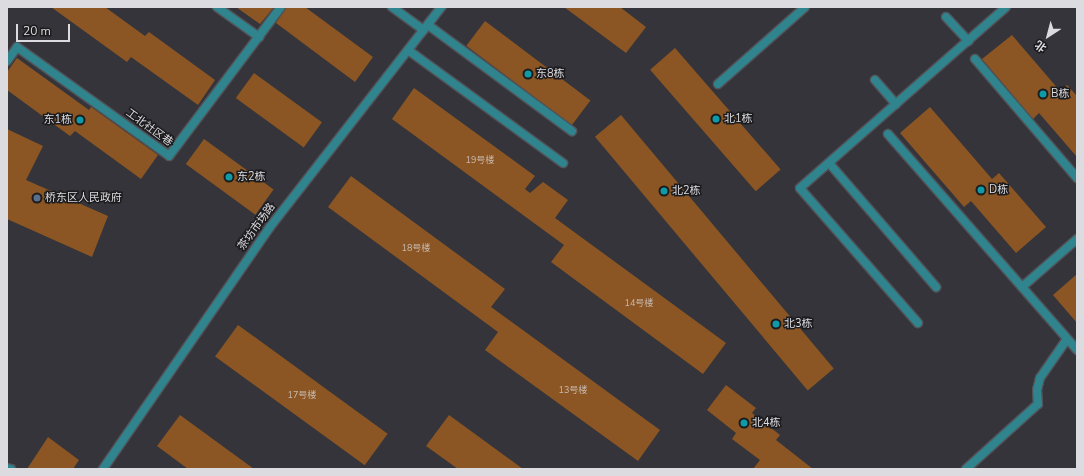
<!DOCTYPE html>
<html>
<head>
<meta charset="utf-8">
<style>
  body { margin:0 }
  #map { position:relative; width:1084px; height:476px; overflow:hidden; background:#34343a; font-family:"Nunito Sans","Noto Sans SC",sans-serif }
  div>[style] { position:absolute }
  .building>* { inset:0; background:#8b5623; transform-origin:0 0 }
  .roads { filter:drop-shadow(1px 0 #525258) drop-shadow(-1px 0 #525258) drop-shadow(0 1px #525258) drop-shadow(0 -1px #525258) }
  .minor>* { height:8px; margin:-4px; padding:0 4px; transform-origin:4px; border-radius:4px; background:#2f848e }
  .tertiary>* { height:8px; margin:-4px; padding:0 4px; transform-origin:4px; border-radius:4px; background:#2f848e }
  .dots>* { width:11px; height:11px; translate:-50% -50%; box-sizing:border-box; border:2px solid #1c1c1f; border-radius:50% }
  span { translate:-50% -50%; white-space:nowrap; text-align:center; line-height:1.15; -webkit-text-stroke:3px #1c1c1f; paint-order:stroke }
  .number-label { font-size:9px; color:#c8bab1 }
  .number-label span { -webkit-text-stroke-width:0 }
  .poi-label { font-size:11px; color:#dcdce0 }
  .left { translate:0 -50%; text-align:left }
  .right { translate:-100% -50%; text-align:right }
  .street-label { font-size:11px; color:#dcdce0 }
  .frame { position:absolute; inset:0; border:8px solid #dcdce0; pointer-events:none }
  .north { position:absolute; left:1028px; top:16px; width:40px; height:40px; -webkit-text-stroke:3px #1c1c1f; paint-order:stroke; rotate:216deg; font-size:11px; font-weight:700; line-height:16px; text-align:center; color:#dcdce0 }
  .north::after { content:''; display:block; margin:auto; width:14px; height:18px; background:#dcdce0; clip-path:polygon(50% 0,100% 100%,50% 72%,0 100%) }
  .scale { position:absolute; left:16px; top:24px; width:54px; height:18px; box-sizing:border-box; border:2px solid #dcdce0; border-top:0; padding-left:5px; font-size:12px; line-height:14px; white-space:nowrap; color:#dcdce0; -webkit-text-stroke:3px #1c1c1f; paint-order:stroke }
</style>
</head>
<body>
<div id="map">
  <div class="building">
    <div style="clip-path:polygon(51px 7px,105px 7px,145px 36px,149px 32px,215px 80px,198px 105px,131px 57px,127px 62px)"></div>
    <div style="clip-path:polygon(236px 7px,274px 7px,260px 24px)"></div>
    <div style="clip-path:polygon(286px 7px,305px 7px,373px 57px,355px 82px,276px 23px)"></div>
    <div style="clip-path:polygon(564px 7px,620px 7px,646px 27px,626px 53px)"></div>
    <div style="left:485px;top:21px;width:132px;height:31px;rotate:37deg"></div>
    <div style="clip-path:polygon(1012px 35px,1060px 91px,1067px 85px,1077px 96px,1077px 157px,1039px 113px,1033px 119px,982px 59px)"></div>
    <div style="left:675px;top:48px;width:161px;height:33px;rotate:49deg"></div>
    <div style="clip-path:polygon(17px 58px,89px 110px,91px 107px,158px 155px,141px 179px,75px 131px,70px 136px,7px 90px,7px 72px)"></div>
    <div style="left:254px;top:73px;width:84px;height:31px;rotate:36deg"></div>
    <div style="clip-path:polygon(414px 88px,535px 176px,525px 189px,530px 193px,543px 182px,568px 200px,555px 218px,726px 343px,703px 374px,551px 262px,564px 245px,392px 119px)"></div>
    <div style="clip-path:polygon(930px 107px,992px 179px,999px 173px,1046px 227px,1016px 253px,971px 201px,964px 207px,900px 133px)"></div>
    <div style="left:621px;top:115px;width:331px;height:34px;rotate:50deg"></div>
    <div style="clip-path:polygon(7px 129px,43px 146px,26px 180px,108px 216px,92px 257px,7px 219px)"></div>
    <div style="left:204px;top:139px;width:86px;height:31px;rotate:36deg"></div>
    <div style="clip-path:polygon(351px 176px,505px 289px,491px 307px,660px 430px,638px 461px,485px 350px,498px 332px,328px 207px)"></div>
    <div style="clip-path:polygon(1077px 274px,1077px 323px,1053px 295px)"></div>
    <div style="left:238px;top:325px;width:185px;height:39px;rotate:36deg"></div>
    <div style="clip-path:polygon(726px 385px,756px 408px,752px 413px,780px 435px,776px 440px,813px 469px,753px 469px,760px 460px,732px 439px,736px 433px,707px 410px)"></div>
    <div style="clip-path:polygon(180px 415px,254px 469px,188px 469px,157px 446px)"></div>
    <div style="clip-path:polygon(449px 415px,523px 469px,458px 469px,426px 446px)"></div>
    <div style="clip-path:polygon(48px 437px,79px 460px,73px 469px,27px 469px)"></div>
  </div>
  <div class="roads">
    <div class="minor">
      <div style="left:217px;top:7px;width:52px;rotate:35.5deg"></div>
      <div style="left:392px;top:7px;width:39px;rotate:36deg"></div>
      <div style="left:946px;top:17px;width:33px;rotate:47deg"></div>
      <div style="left:428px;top:25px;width:179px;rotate:36.4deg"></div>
      <div style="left:408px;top:50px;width:192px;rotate:36.1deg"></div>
      <div style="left:975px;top:59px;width:157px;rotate:49.4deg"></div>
      <div style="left:7px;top:61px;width:17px;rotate:-54deg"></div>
      <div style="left:17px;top:47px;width:187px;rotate:35.6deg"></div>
      <div style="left:169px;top:156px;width:186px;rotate:-53.1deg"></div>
      <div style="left:875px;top:80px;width:32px;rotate:49deg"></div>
      <div style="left:718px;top:84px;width:116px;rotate:-41.5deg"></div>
      <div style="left:888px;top:134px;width:287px;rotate:48.8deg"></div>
      <div style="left:829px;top:163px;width:164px;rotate:49.2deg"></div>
      <div style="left:1022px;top:287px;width:73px;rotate:-41.1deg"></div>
      <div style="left:918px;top:323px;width:179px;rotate:-131.2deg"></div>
      <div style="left:800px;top:188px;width:274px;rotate:-41.3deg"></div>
      <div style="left:7px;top:468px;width:4px;rotate:14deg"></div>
      <div style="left:966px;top:469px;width:97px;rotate:-42.1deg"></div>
      <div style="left:1038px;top:404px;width:14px;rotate:-94deg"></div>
      <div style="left:1037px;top:390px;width:12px;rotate:-76deg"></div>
      <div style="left:1040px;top:378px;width:47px;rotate:-55.3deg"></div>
    </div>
    <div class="tertiary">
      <div style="left:103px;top:469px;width:294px;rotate:-55.4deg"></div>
      <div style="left:270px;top:227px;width:279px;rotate:-52.1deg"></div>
    </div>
  </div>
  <div class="dots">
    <div style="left:528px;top:74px;background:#0f9aa8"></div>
    <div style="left:1043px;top:94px;background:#0f9aa8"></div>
    <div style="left:716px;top:119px;background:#0f9aa8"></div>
    <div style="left:80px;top:120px;background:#0f9aa8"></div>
    <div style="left:229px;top:177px;background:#0f9aa8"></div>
    <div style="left:981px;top:190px;background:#0f9aa8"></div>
    <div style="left:664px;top:191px;background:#0f9aa8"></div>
    <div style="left:37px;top:198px;background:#5c6f8a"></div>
    <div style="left:776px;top:324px;background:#0f9aa8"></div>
    <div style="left:744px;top:423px;background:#0f9aa8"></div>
  </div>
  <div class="number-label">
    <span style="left:480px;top:160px">19号楼</span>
    <span style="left:416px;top:248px">18号楼</span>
    <span style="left:639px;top:303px">14号楼</span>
    <span style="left:573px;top:390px">13号楼</span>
    <span style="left:302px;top:395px">17号楼</span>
  </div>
  <div class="poi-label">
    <span class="left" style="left:536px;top:74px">东8栋</span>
    <span class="left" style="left:1051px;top:94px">B栋</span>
    <span class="left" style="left:724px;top:119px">北1栋</span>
    <span class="right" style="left:72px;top:120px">东1栋</span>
    <span class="left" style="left:237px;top:177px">东2栋</span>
    <span class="left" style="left:989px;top:190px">D栋</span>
    <span class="left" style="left:672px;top:191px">北2栋</span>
    <span class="left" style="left:45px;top:198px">桥东区人民政府</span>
    <span class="left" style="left:784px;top:324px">北3栋</span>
    <span class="left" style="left:752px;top:423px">北4栋</span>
  </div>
  <div class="street-label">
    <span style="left:149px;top:128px;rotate:36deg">工北社区巷</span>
    <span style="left:257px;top:227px;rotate:-54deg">茶坊市场路</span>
  </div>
  <div class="frame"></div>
  <div class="north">北</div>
  <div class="scale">20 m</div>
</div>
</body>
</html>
